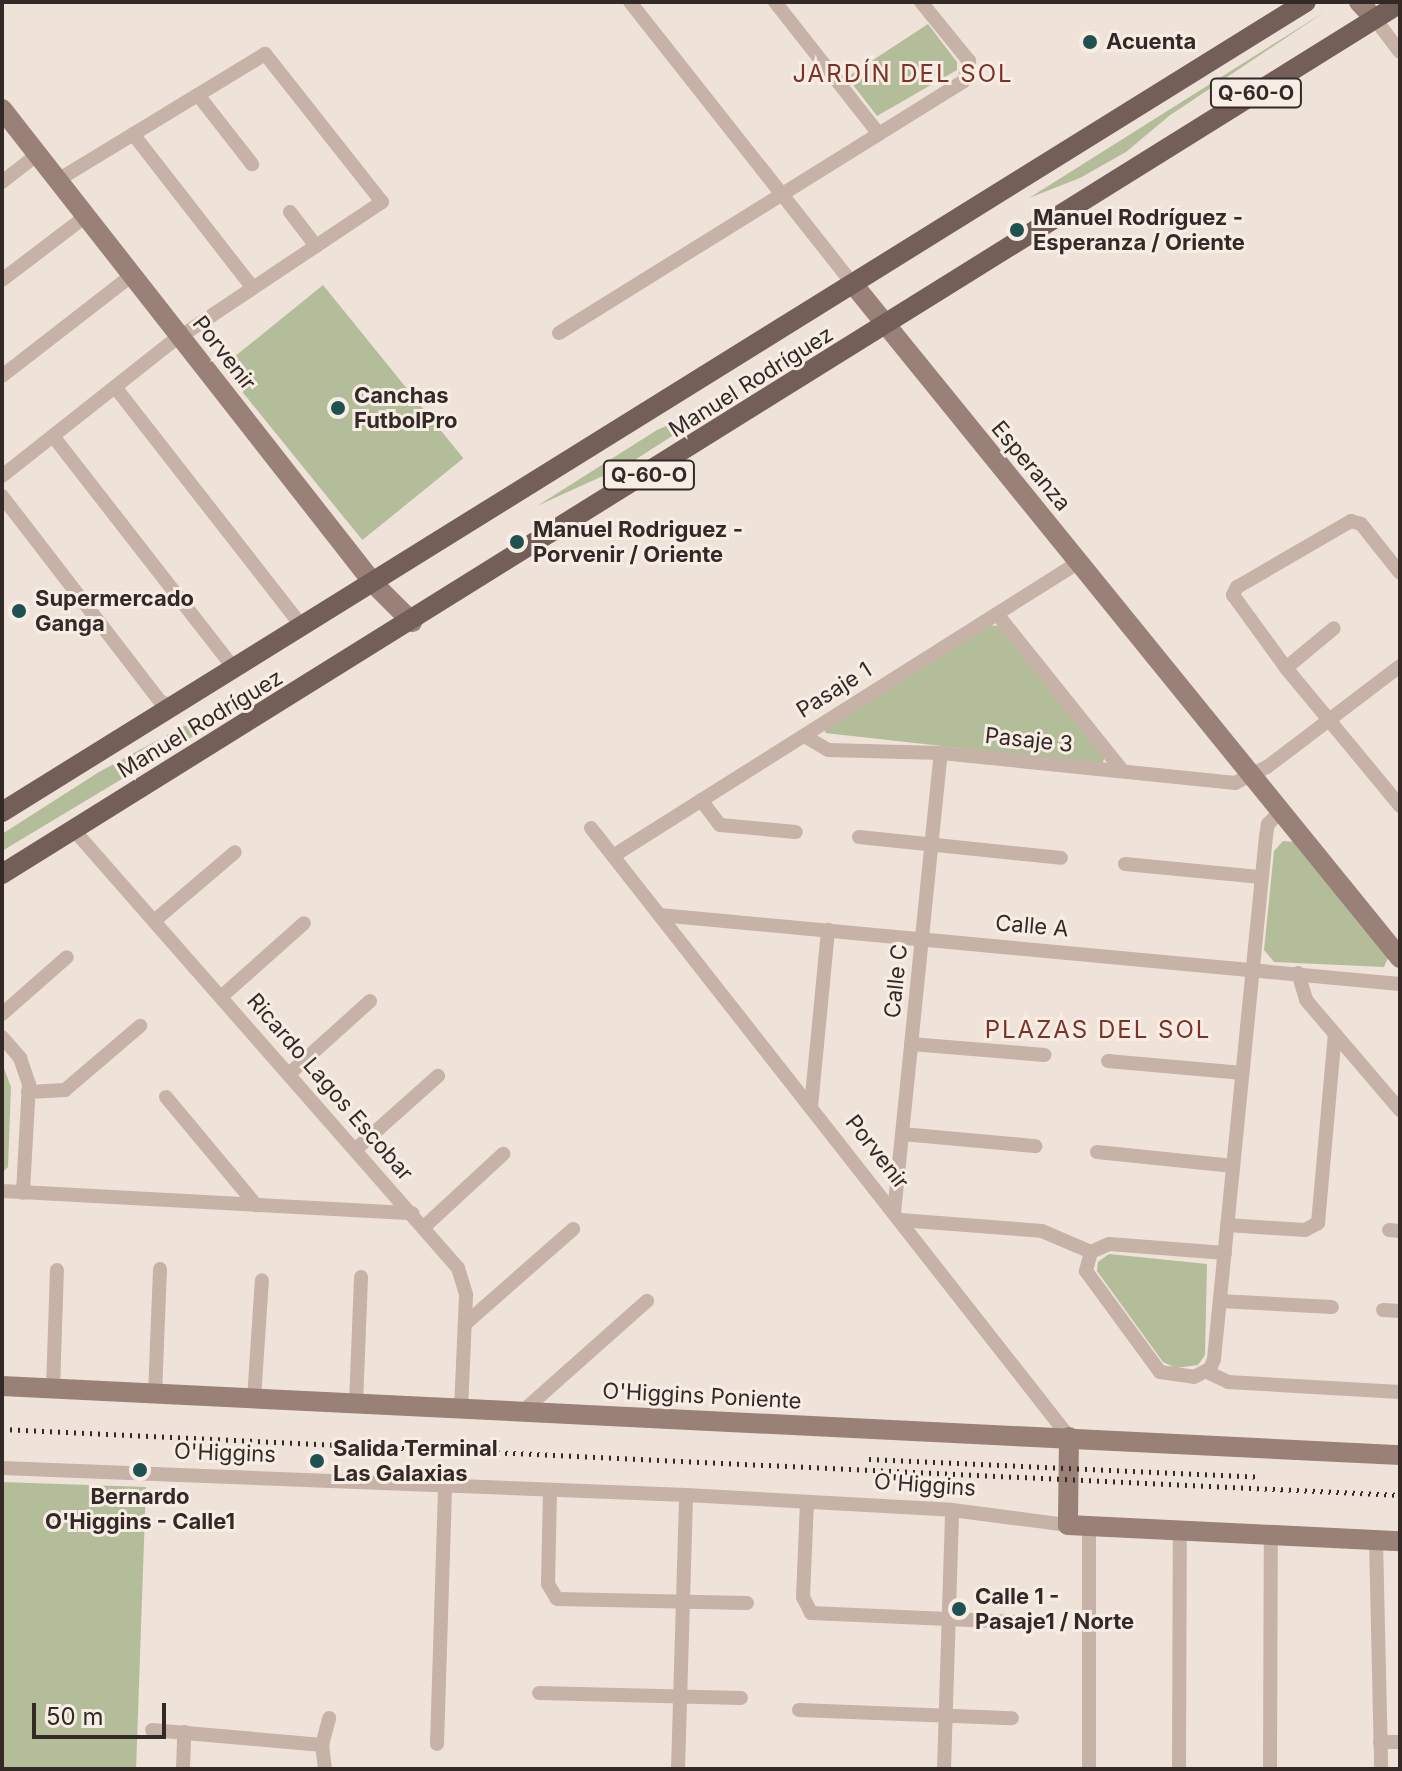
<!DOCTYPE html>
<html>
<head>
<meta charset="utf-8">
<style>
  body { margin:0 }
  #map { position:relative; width:1402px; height:1771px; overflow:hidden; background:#efe3d9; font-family:Inter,sans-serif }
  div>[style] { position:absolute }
  .green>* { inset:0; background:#b4bd9a; transform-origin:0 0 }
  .street>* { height:14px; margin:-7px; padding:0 7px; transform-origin:7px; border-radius:7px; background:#c6b2a6 }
  .secondary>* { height:20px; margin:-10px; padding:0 10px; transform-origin:10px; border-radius:10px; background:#9a8178 }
  .primary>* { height:20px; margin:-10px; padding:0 10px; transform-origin:10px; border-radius:10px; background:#745f58 }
  .rail>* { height:5px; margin-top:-2.5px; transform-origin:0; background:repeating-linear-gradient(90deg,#332926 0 2px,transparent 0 8px) }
  .dots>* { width:22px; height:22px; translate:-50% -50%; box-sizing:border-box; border:4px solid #f7ede5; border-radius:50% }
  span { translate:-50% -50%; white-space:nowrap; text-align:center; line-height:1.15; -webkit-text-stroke:6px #f7ede5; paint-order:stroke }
  .shield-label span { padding:2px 6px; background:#f7ede5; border:2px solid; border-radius:6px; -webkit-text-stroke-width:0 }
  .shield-label { font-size:20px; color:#332926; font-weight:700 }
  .poi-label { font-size:22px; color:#332926; font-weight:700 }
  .left { translate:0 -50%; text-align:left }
  .street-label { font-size:22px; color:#332926 }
  .neighbourhood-label { font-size:24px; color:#7c3325; letter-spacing:2px }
  .frame { position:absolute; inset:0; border:4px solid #332926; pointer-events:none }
  .scale { position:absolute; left:32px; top:1703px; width:134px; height:36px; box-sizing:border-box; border:4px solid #332926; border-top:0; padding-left:10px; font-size:24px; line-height:28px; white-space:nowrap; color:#332926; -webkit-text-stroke:6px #f7ede5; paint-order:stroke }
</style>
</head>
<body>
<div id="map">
  <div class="green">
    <div style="clip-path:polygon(1326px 11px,1169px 116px,1126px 152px,1080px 178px,1029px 198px)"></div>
    <div style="clip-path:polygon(928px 24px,957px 62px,957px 70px,877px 116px,847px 77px)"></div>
    <div style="left:323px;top:285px;width:223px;height:130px;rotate:51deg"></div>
    <div style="clip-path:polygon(733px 397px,627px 465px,537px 506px,657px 430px)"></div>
    <div style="clip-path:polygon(990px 625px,998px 626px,1105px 757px,1102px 764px,825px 733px,826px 728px)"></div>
    <div style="clip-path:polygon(243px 703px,245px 705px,2px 851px,2px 834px,99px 772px,182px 727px)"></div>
    <div style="clip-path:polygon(1283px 841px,1295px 842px,1388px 958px,1384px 967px,1274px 962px,1264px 950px,1274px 851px)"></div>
    <div style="clip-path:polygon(2px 1063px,11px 1087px,8px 1167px,2px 1173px)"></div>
    <div style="clip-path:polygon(1109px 1254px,1207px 1264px,1205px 1355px,1198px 1365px,1176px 1368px,1163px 1362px,1097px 1271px,1098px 1262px)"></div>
    <div style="left:2px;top:1482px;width:144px;height:287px;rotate:2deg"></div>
  </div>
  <div class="street">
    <div style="left:630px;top:2px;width:360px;rotate:51.7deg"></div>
    <div style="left:775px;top:2px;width:168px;rotate:51.8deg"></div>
    <div style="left:1375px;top:19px;width:41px;rotate:52.9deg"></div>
    <div style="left:198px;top:95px;width:88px;rotate:52deg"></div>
    <div style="left:133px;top:134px;width:195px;rotate:52.1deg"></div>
    <div style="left:2px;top:182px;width:46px;rotate:-37.9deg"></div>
    <div style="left:290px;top:212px;width:43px;rotate:52.6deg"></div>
    <div style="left:2px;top:280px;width:106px;rotate:-37.3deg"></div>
    <div style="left:559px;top:333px;width:477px;rotate:-31.9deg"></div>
    <div style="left:964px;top:81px;width:21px;rotate:-76deg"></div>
    <div style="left:969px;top:61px;width:76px;rotate:-129.1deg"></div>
    <div style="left:2px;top:376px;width:165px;rotate:-37.8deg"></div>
    <div style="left:115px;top:387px;width:306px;rotate:52deg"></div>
    <div style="left:53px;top:436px;width:296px;rotate:52.1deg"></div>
    <div style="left:2px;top:476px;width:213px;rotate:-38.3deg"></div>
    <div style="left:169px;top:344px;width:256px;rotate:-33.7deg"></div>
    <div style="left:382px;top:202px;width:189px;rotate:-128.3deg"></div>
    <div style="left:265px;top:54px;width:242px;rotate:148.7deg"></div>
    <div style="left:2px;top:496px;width:259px;rotate:52.4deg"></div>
    <div style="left:160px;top:701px;width:15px;rotate:28deg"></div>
    <div style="left:1400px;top:573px;width:63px;rotate:-128.5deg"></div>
    <div style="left:1361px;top:524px;width:10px;rotate:-163deg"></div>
    <div style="left:1351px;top:521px;width:132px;rotate:149.9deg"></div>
    <div style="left:1237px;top:587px;width:9px;rotate:117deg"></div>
    <div style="left:1233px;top:595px;width:90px;rotate:54deg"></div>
    <div style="left:1286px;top:668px;width:179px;rotate:50.4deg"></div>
    <div style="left:997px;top:614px;width:201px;rotate:51.3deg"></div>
    <div style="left:1286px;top:668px;width:62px;rotate:-39.8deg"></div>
    <div style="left:804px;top:736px;width:28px;rotate:30deg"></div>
    <div style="left:828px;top:750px;width:113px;rotate:1.5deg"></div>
    <div style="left:941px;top:753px;width:296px;rotate:5.8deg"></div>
    <div style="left:1235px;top:783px;width:36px;rotate:-27deg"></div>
    <div style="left:1267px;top:767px;width:167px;rotate:-37.2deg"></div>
    <div style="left:701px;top:800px;width:31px;rotate:53deg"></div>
    <div style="left:720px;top:825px;width:76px;rotate:5.3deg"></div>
    <div style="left:591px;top:828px;width:774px;rotate:51.87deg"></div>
    <div style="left:73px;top:829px;width:584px;rotate:48.75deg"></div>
    <div style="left:458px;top:1268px;width:28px;rotate:73deg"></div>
    <div style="left:466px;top:1295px;width:113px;rotate:92.5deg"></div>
    <div style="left:859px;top:837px;width:203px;rotate:5.9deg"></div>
    <div style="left:613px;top:856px;width:551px;rotate:-32.25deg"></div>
    <div style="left:1125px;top:864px;width:137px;rotate:5.5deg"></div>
    <div style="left:660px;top:915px;width:743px;rotate:5.33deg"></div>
    <div style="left:154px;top:921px;width:106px;rotate:-40.4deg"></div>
    <div style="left:1298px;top:973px;width:28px;rotate:73deg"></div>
    <div style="left:1306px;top:1000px;width:145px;rotate:49.5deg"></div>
    <div style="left:221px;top:997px;width:111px;rotate:-41.7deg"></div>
    <div style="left:2px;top:1014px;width:86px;rotate:-41.2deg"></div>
    <div style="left:2px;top:1037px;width:28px;rotate:49deg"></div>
    <div style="left:20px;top:1058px;width:28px;rotate:71deg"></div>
    <div style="left:29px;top:1084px;width:109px;rotate:93.2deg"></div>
    <div style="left:911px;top:1044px;width:134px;rotate:4.7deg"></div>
    <div style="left:1108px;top:1061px;width:135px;rotate:5.1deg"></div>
    <div style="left:289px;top:1074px;width:109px;rotate:-42deg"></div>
    <div style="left:28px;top:1092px;width:37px;rotate:-3deg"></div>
    <div style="left:65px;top:1090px;width:99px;rotate:-40.5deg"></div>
    <div style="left:166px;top:1097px;width:141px;rotate:50.2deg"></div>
    <div style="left:811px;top:1107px;width:178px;rotate:-84.5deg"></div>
    <div style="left:902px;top:1134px;width:134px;rotate:5.2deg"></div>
    <div style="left:356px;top:1149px;width:110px;rotate:-41.7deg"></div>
    <div style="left:1097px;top:1152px;width:137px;rotate:5.9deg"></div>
    <div style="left:2px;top:1191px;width:411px;rotate:3.1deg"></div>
    <div style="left:894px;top:1213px;width:462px;rotate:-84.2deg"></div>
    <div style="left:900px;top:1220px;width:142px;rotate:4.4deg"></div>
    <div style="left:1042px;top:1231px;width:53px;rotate:23.2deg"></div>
    <div style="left:1227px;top:1225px;width:78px;rotate:3.7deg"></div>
    <div style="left:1305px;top:1230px;width:15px;rotate:-28deg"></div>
    <div style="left:1318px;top:1223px;width:190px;rotate:-84.9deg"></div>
    <div style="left:424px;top:1227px;width:108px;rotate:-42.7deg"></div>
    <div style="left:1389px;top:1230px;width:11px;rotate:5deg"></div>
    <div style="left:1225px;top:1253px;width:116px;rotate:-175.6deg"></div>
    <div style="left:1109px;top:1244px;width:20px;rotate:156deg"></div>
    <div style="left:1091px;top:1252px;width:20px;rotate:105deg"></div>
    <div style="left:1086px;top:1271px;width:125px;rotate:53.8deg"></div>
    <div style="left:1160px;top:1372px;width:34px;rotate:8deg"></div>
    <div style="left:1194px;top:1377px;width:18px;rotate:-27deg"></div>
    <div style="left:1210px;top:1369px;width:11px;rotate:-68deg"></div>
    <div style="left:1214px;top:1359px;width:526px;rotate:-84.32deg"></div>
    <div style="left:1266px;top:836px;width:12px;rotate:-81deg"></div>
    <div style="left:1268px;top:824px;width:18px;rotate:-45deg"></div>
    <div style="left:1220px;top:1301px;width:112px;rotate:3.1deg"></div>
    <div style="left:1383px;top:1310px;width:17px;rotate:3deg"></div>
    <div style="left:465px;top:1324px;width:144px;rotate:-41.3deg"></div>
    <div style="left:1207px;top:1372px;width:23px;rotate:25deg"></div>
    <div style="left:1228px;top:1382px;width:172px;rotate:3.3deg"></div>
    <div style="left:53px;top:1389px;width:119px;rotate:-88.1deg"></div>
    <div style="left:155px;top:1394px;width:125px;rotate:-87.7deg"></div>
    <div style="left:254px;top:1399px;width:119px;rotate:-86.2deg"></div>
    <div style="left:356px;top:1403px;width:126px;rotate:-87.7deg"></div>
    <div style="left:523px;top:1411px;width:166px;rotate:-41.6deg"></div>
    <div style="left:2px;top:1468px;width:685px;rotate:2.26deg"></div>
    <div style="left:686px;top:1495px;width:266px;rotate:3.2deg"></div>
    <div style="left:952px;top:1510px;width:117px;rotate:7.4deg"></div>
    <div style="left:550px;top:1490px;width:94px;rotate:91.2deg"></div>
    <div style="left:548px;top:1584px;width:17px;rotate:59deg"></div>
    <div style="left:557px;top:1599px;width:190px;rotate:1.2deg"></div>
    <div style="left:807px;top:1502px;width:95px;rotate:92.4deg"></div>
    <div style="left:803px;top:1597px;width:18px;rotate:63deg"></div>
    <div style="left:811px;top:1613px;width:205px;rotate:2.5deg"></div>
    <div style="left:1089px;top:1526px;width:243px;rotate:90deg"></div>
    <div style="left:1376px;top:1540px;width:229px;rotate:88.7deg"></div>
    <div style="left:539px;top:1693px;width:202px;rotate:1.4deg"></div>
    <div style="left:799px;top:1710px;width:213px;rotate:2.2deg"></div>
    <div style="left:152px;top:1730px;width:171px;rotate:5deg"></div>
    <div style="left:1380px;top:1742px;width:20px"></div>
    <div style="left:437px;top:1744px;width:258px;rotate:-88.2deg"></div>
    <div style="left:183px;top:1769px;width:37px;rotate:-88deg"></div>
    <div style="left:325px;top:1769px;width:24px;rotate:-97deg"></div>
    <div style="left:322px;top:1745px;width:28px;rotate:-75deg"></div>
    <div style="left:678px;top:1769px;width:274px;rotate:-88.3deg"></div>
    <div style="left:944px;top:1769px;width:259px;rotate:-88.2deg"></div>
    <div style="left:1179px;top:1769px;width:238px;rotate:-89.8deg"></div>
    <div style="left:1270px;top:1769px;width:234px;rotate:-89.8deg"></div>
  </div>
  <div class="secondary">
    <div style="left:1359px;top:2px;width:23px;rotate:47deg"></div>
    <div style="left:2px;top:109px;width:603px;rotate:51.93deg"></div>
    <div style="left:374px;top:584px;width:54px;rotate:45deg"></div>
    <div style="left:853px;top:284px;width:868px;rotate:50.94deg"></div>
    <div style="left:2px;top:1386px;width:1400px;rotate:2.83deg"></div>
    <div style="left:1069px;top:1437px;width:88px;rotate:90.7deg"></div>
    <div style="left:1068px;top:1525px;width:332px;rotate:2.8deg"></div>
  </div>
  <div class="primary">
    <div style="left:2px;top:812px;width:1535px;rotate:-31.85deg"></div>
    <div style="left:2px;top:874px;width:1647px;rotate:-31.92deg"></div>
  </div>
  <div class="rail">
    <div style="left:2px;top:1429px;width:1400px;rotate:2.7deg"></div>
    <div style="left:869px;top:1459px;width:391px;rotate:2.6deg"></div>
  </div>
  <div class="dots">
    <div style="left:1090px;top:42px;background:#1f5151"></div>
    <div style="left:1017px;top:230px;background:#1f5151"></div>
    <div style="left:338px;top:408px;background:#1f5151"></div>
    <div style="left:517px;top:542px;background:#1f5151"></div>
    <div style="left:19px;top:611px;background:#1f5151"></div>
    <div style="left:317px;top:1461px;background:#1f5151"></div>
    <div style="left:140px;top:1470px;background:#1f5151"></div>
    <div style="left:959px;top:1609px;background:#1f5151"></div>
  </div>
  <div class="shield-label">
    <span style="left:1256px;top:93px">Q-60-O</span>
    <span style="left:649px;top:475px">Q-60-O</span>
  </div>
  <div class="poi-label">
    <span class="left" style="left:1106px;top:42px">Acuenta</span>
    <span class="left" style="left:1033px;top:230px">Manuel Rodríguez -<br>Esperanza / Oriente</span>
    <span class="left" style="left:354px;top:408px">Canchas<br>FutbolPro</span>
    <span class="left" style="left:533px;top:542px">Manuel Rodriguez -<br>Porvenir / Oriente</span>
    <span class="left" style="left:35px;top:611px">Supermercado<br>Ganga</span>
    <span class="left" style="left:333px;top:1461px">Salida Terminal<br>Las Galaxias</span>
    <span style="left:140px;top:1509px">Bernardo<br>O'Higgins - Calle1</span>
    <span class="left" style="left:975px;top:1609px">Calle 1 -<br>Pasaje1 / Norte</span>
  </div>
  <div class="street-label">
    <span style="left:224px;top:353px;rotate:52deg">Porvenir</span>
    <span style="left:751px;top:382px;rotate:-32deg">Manuel Rodríguez</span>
    <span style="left:1031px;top:466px;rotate:50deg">Esperanza</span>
    <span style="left:834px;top:690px;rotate:-32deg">Pasaje 1</span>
    <span style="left:200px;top:724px;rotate:-31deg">Manuel Rodríguez</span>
    <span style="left:1029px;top:740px;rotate:6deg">Pasaje 3</span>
    <span style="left:1032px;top:926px;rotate:5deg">Calle A</span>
    <span style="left:896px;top:981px;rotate:-84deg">Calle C</span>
    <span style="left:330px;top:1087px;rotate:49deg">Ricardo Lagos Escobar</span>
    <span style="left:877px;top:1152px;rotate:52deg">Porvenir</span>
    <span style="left:702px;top:1396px;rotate:3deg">O'Higgins Poniente</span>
    <span style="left:225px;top:1453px;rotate:2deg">O'Higgins</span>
    <span style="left:925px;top:1485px;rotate:4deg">O'Higgins</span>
  </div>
  <div class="neighbourhood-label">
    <span style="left:903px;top:74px">JARDÍN DEL SOL</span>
    <span style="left:1098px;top:1030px">PLAZAS DEL SOL</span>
  </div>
  <div class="frame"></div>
  <div class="scale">50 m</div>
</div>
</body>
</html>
